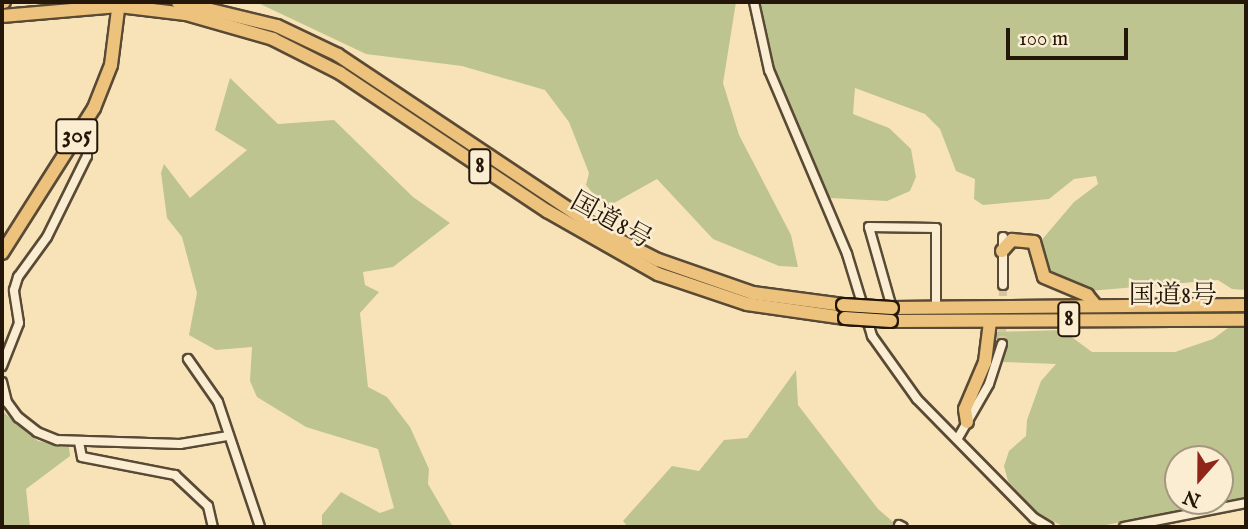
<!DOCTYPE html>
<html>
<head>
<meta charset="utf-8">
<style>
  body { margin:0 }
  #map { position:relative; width:1248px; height:529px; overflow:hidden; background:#f8e3b8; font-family:"IM FELL English","Noto Serif JP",serif }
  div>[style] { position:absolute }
  .green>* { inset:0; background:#bdc48f }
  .minor-tunnel>* { height:8px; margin-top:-4px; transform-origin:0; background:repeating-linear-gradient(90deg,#d8c49e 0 8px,transparent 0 12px) }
  .roads { filter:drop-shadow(2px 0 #594a35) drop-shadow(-2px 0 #594a35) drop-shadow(0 2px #594a35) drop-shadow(0 -2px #594a35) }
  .minor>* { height:8px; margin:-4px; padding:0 4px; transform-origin:4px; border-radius:4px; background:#faedd1 }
  .highway>* { height:12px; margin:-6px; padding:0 6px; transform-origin:6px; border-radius:6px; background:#ecc27c }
  .bridges { filter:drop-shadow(2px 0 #241709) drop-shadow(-2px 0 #241709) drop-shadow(0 2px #241709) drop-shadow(0 -2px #241709) }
  .highway-bridge>* { height:12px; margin:-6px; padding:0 6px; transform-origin:6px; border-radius:6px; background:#ecc27c }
  span { translate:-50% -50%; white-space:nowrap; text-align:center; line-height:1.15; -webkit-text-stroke:5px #faedd1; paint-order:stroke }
  .shield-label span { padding:2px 5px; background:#faedd1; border:2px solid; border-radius:5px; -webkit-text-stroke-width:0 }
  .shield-label { font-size:24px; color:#241709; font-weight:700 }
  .street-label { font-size:26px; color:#241709 }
  .frame { position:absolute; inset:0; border:4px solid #241709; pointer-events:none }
  .north { position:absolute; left:1164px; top:445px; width:70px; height:70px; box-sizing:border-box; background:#faedd1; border:2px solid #a49781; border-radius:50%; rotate:201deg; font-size:19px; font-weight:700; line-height:28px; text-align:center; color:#241709 }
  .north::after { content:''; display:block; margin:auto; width:24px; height:32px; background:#8f2418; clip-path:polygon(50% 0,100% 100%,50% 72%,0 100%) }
  .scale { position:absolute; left:1006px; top:28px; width:122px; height:32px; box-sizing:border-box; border:4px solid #241709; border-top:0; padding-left:9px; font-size:21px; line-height:24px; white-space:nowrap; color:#241709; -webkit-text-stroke:5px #faedd1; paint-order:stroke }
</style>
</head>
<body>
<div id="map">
  <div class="green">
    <div style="clip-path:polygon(256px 2px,736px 2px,723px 83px,739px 135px,791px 235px,798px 267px,779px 266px,713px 239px,657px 179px,605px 208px,586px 185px,589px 173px,569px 122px,545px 90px,462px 66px,366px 54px)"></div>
    <div style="clip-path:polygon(757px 2px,1246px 2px,1246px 290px,1232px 289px,1218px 280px,1089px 291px,1052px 279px,1044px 269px,1040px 242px,1074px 202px,1098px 184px,1096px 176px,1074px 179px,1049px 199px,983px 205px,974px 199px,975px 179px,956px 171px,940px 129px,925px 114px,855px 88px,853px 114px,889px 128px,911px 149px,916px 177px,910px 191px,887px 201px,830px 198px,807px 160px,769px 60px)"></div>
    <div style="clip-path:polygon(230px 78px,278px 124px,334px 120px,413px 197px,450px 223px,393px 267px,363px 272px,365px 285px,379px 292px,360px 313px,368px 387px,387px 397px,410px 427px,429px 469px,428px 484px,453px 527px,322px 527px,322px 515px,341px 492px,380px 513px,394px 508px,378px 449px,306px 427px,257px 397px,250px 381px,252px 347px,216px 350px,189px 335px,197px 293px,182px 237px,167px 218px,161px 173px,164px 164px,190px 198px,247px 150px,215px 130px)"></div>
    <div style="clip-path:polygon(evenodd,1232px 325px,1246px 326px,1246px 497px,1101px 526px,1065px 527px,1038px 514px,1008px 481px,1004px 466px,1009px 451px,1026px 436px,1027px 420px,1041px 381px,1056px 364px,1002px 362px,1007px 343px,994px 338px,996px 332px,1062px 330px,1092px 352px,1175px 352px,1213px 339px,1232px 325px,1178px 459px,1220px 459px,1220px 501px,1178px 501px,1178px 459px)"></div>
    <div style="clip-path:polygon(796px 370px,798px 405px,878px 509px,899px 527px,628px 527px,623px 521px,672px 466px,699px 471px,724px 440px,747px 438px)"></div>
    <div style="clip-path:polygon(2px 411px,38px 441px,69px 447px,70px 456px,26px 489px,30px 527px,2px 527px)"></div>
  </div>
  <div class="minor-tunnel">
    <div style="left:1002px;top:344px;width:59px;rotate:-89deg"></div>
  </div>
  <div class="roads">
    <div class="minor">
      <div style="left:754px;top:2px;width:70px;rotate:77.6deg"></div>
      <div style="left:769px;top:70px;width:200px;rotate:67deg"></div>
      <div style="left:847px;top:254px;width:86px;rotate:73deg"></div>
      <div style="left:872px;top:336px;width:77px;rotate:54.5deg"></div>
      <div style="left:917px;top:399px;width:167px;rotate:45.5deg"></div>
      <div style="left:1034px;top:518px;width:17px;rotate:31deg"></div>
      <div style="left:1003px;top:237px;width:48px;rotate:90deg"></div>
      <div style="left:892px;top:308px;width:84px;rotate:-105.9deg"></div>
      <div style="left:869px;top:227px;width:67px;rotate:0.9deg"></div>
      <div style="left:936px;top:228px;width:80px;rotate:90deg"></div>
      <div style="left:188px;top:359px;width:52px;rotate:55.1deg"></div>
      <div style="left:218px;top:402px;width:132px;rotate:71.4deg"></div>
      <div style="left:2px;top:366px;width:46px;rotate:-68.4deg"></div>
      <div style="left:19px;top:323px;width:33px;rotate:-99deg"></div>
      <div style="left:14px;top:290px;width:14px;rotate:-73deg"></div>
      <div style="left:18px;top:277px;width:49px;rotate:-54.1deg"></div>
      <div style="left:47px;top:237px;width:90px;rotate:-63.7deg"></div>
      <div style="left:87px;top:156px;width:14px;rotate:-90deg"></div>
      <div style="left:87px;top:142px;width:12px;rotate:-149deg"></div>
      <div style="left:2px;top:382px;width:21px;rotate:76deg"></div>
      <div style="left:7px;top:402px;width:19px;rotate:54deg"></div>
      <div style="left:18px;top:417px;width:24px;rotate:38deg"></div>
      <div style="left:37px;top:432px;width:22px;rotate:22deg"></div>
      <div style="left:57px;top:440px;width:123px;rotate:1.9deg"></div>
      <div style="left:180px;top:444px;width:49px;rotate:-9.5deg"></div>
      <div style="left:958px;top:438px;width:62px;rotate:-60.1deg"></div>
      <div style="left:989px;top:384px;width:42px;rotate:-72deg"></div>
      <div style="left:79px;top:442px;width:15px;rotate:79deg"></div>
      <div style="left:82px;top:457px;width:95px;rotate:11deg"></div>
      <div style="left:175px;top:475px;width:45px;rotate:43.2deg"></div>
      <div style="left:208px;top:506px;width:22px;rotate:77deg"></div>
      <div style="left:899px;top:525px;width:4px;rotate:27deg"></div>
      <div style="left:1124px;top:527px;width:124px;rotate:-11.1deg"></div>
    </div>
    <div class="highway">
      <div style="left:2px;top:2px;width:2px"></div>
      <div style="left:178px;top:2px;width:102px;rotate:13.6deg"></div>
      <div style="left:277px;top:26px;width:68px;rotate:25.4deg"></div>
      <div style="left:338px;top:55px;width:321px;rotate:33.7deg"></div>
      <div style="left:605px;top:233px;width:59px;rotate:27deg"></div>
      <div style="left:658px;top:260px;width:101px;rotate:19.2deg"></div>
      <div style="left:753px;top:293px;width:91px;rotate:7.6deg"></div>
      <div style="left:2px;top:16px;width:117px;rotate:-4.9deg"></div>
      <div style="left:119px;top:6px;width:67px;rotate:6.8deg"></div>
      <div style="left:186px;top:14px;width:91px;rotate:16deg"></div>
      <div style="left:273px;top:39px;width:75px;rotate:26.9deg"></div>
      <div style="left:340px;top:73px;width:249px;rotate:33.7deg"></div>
      <div style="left:547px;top:211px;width:128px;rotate:29.6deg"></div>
      <div style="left:658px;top:274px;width:94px;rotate:18.6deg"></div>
      <div style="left:747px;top:304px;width:99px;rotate:8.1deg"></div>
      <div style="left:1002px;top:251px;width:15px;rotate:-48deg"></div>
      <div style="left:1012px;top:240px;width:22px;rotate:5deg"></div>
      <div style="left:1034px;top:242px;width:36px;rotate:74deg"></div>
      <div style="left:1044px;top:277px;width:47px;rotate:22.7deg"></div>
      <div style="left:1087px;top:295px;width:14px;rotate:51deg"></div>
      <div style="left:2px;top:253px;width:172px;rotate:-57.6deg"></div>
      <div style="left:94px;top:108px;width:46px;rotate:-68.4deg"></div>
      <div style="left:111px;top:65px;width:64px;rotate:-82.8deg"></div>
      <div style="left:892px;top:308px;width:354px;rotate:-0.5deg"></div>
      <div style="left:891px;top:321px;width:355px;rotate:-0.2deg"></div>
      <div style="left:967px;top:422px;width:13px;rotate:-99deg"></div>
      <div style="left:965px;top:409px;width:51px;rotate:-66.9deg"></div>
      <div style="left:985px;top:362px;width:40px;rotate:-82.9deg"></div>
    </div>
  </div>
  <div class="bridges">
    <div class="highway-bridge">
      <div style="left:843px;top:305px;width:49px;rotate:3.5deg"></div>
      <div style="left:845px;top:318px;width:46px;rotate:3.7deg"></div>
    </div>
  </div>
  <div class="shield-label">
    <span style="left:77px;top:136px">305</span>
    <span style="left:480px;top:166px">8</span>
    <span style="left:1069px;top:319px">8</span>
  </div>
  <div class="street-label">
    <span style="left:611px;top:221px;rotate:29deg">国道8号</span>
    <span style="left:1173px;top:296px">国道8号</span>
  </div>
  <div class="frame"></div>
  <div class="north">N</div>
  <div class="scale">100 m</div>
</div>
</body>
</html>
